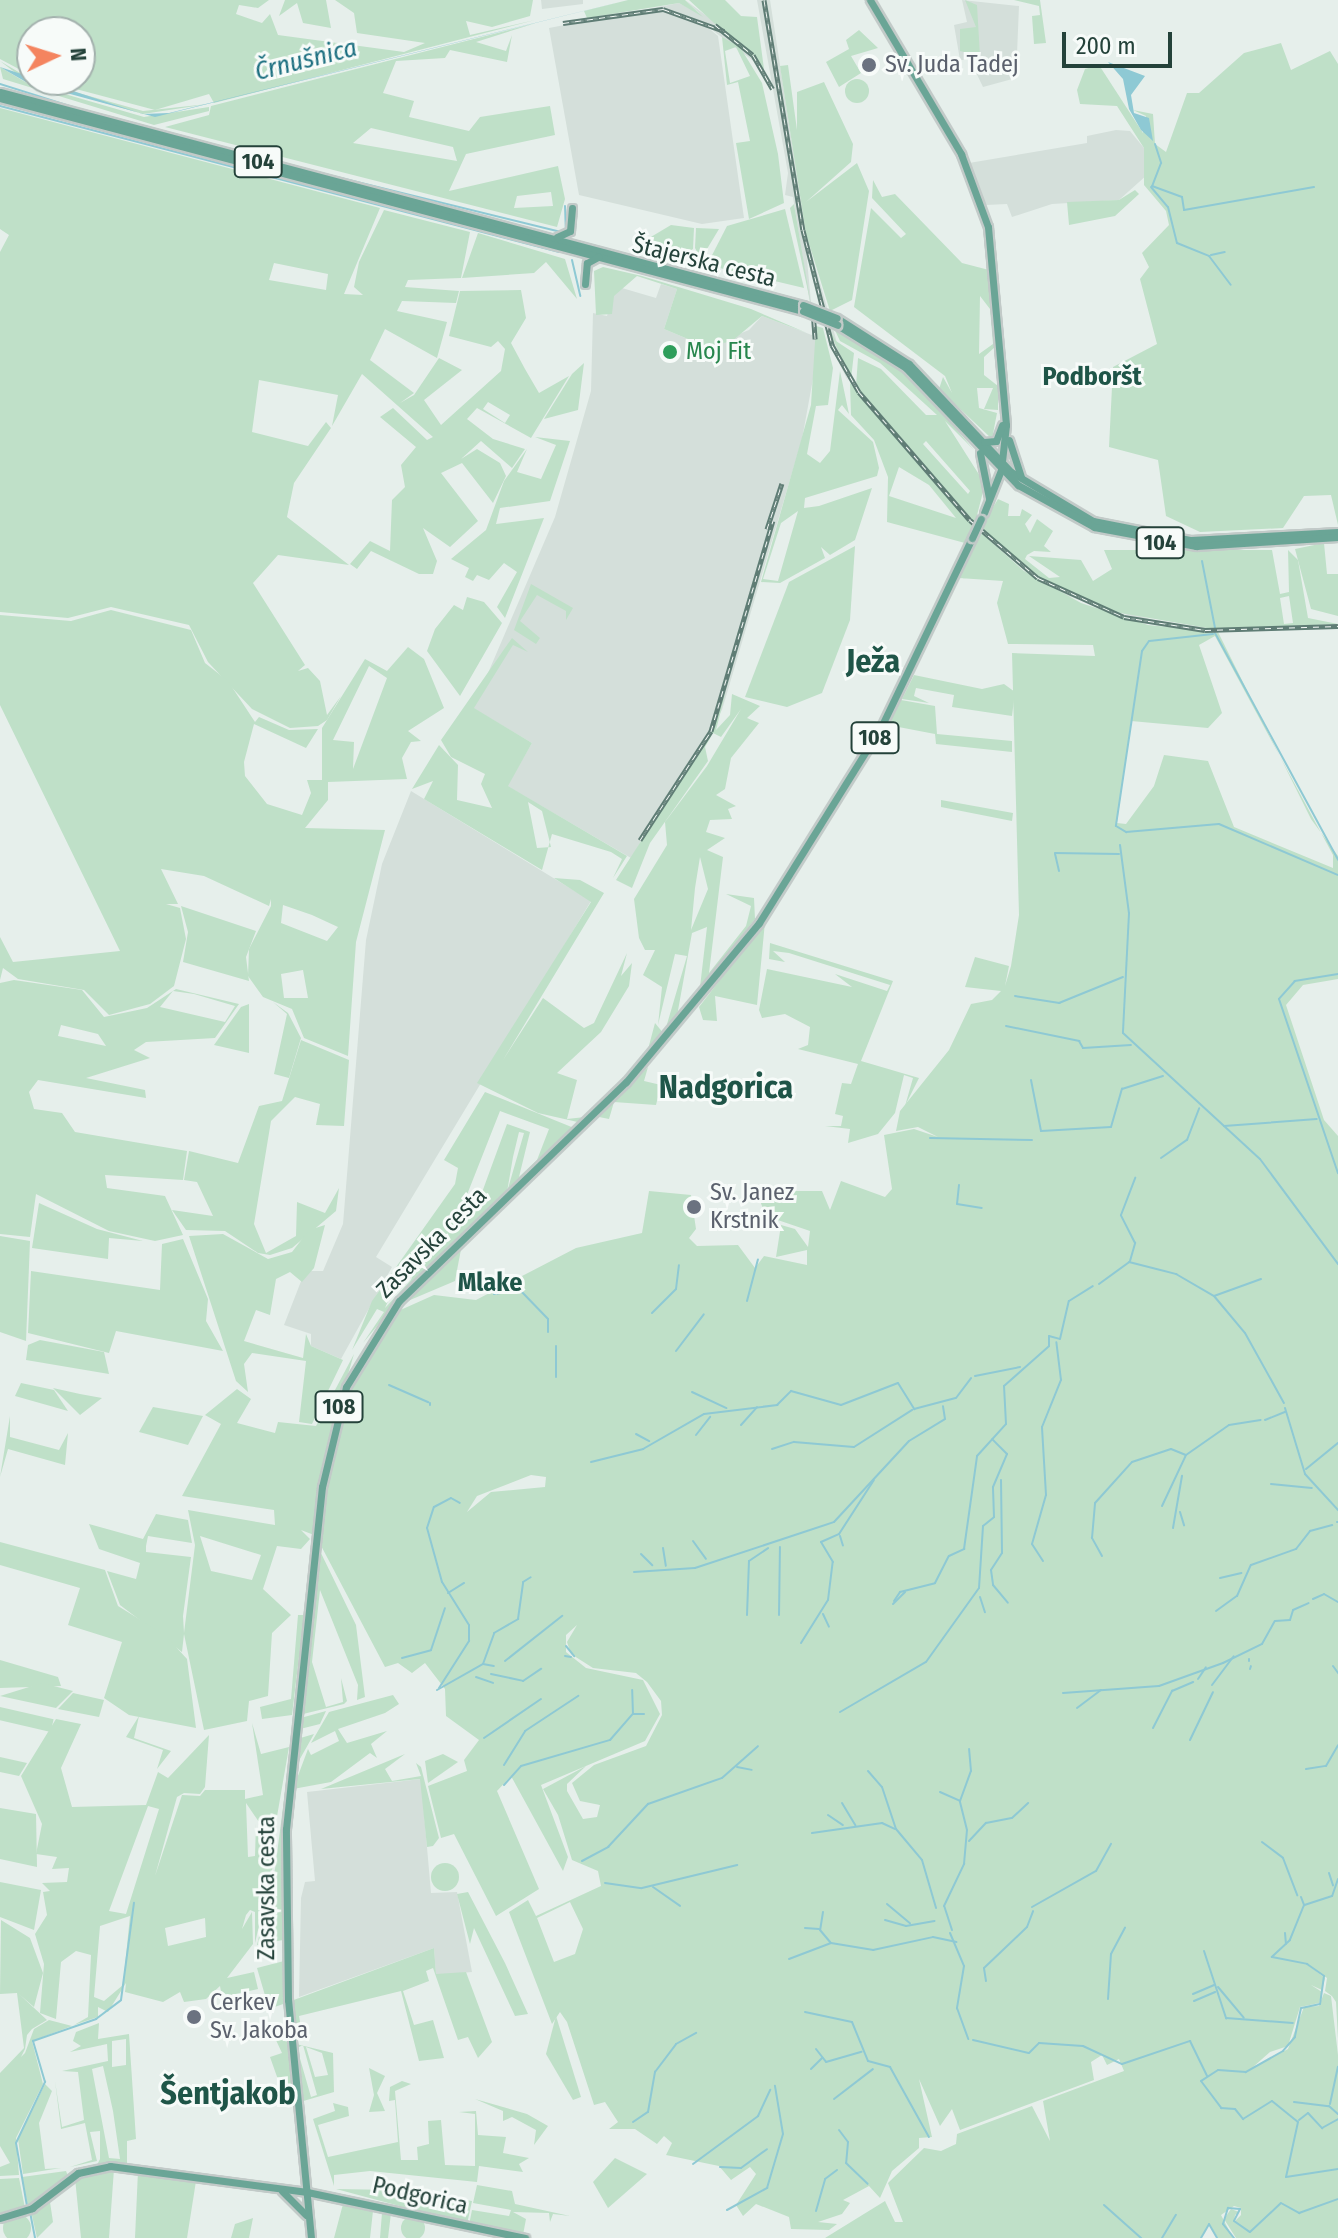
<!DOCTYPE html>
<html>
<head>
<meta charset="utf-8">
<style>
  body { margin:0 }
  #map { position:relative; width:1338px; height:2238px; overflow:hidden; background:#e6efeb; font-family:"Fira Sans Condensed",sans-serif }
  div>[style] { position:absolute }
  .built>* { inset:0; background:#d4dfda }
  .green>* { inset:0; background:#bfe0c8; transform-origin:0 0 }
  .round { border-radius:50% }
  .water>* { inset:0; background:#8ec9d4 }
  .stream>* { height:2px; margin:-1px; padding:0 1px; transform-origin:1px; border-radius:1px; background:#8ec9d4 }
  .roads { filter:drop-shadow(2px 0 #c2cac8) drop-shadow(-2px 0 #c2cac8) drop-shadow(0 2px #c2cac8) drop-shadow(0 -2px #c2cac8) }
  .major>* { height:7px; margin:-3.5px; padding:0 3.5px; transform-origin:3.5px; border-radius:3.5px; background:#6aa596 }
  .rail>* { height:5px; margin-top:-2.5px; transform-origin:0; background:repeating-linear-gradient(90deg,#f7fbf9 0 6px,#5f7d75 0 12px); box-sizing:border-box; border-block:2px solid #5f7d75 }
  .bridges { filter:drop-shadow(2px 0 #c2cac8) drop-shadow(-2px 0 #c2cac8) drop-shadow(0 2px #c2cac8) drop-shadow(0 -2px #c2cac8) }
  .major-bridge>* { height:7px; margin:-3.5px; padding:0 3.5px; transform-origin:3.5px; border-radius:3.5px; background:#6aa596 }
  .dots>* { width:22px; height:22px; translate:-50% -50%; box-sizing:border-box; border:4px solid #f7fbf9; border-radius:50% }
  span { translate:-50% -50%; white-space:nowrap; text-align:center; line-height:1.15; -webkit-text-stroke:6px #f7fbf9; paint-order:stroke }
  .shield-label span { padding:2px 6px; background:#f7fbf9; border:2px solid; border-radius:6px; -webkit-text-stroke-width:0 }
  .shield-label { font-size:22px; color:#24423a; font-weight:700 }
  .worship-label { font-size:24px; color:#5b616d }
  .left { translate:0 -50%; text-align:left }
  .street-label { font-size:24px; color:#24423a }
  .leisure-label { font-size:24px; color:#27864d }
  .water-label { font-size:26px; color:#1c6f80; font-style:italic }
  .neighbourhood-label { font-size:26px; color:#1f5548; font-weight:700 }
  .district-label { font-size:32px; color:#1f5548; font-weight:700 }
  .north { position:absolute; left:16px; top:16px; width:80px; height:80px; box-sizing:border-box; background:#f7fbf9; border:2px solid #a3b1ad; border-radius:50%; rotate:86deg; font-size:22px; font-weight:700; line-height:32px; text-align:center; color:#24423a }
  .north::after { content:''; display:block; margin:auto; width:28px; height:36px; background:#f4845f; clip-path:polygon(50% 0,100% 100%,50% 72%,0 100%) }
  .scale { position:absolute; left:1062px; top:32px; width:110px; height:36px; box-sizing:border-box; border:4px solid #24423a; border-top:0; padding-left:10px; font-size:24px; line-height:28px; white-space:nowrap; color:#24423a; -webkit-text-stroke:6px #f7fbf9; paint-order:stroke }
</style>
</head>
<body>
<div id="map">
  <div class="built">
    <div style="clip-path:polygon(541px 0,583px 0,583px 4px,542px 9px)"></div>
    <div style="clip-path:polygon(685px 0,738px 39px,764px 69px,699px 20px,718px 36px,744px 218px,702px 224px,579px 195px,549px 28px,679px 3px,700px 14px)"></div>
    <div style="clip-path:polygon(757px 0,770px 0,806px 234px,848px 381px,829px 343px,806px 249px,813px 323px,793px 197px,785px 195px,788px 173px)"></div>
    <div style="clip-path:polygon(962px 0,1019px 6px,1016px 78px,983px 87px,970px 60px,960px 60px,954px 25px,967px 22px)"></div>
    <div style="clip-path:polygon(1116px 130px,1130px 131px,1144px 148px,1148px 174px,1119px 200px,1052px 204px,1012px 217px,1007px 204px,986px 205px,969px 163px,1087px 143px,1087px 136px)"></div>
    <div style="clip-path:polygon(661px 284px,677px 289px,664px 329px,707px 347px,749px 330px,762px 316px,817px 337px,819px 346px,802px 439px,722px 710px,631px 858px,507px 786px,532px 743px,473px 708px,555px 517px,591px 391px,593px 313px,607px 316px,615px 286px,656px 298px)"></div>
    <div style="clip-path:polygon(853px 381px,980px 529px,1072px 596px,1174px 626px,1338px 627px,1173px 629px,1061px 594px,974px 527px)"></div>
    <div style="clip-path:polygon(411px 791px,591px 901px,376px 1257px,392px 1267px,341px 1359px,311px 1346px,311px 1334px,284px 1325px,305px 1271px,323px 1271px,343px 1224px,366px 940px,382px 864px)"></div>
    <div style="clip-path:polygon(421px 1779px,431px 1893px,457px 1892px,472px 1972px,436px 1975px,434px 1948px,299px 1997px,301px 1898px,305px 1882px,315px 1881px,307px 1792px)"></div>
  </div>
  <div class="green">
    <div style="clip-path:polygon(0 0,269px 0,258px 8px,239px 5px,236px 14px,262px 23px,270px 14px,278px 35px,404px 52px,425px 43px,357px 33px,354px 13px,335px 0,533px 0,530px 16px,492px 27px,466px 21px,470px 35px,535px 20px,214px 103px,209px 94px,155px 110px,42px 80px,80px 80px,80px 32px,32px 32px,32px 76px,0 59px)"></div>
    <div style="clip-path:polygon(285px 0,326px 0,331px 28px,303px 23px,297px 3px,279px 16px)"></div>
    <div style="clip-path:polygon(628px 0,685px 0,703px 17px,679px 3px,587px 18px,584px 11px)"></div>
    <div style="clip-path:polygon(689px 0,725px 0,741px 16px,757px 17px,764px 69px)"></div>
    <div style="clip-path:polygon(965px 0,977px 5px,980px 56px,960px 51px,960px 29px,976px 27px)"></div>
    <div style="clip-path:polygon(1014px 0,1040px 0,1046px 43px,1034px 44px,1032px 16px,1040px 15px,1039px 6px)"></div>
    <div style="clip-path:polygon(evenodd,536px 23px,476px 42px,506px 51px,512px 35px,507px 62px,450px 50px,445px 58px,396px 61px,383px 93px,414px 101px,409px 117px,469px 131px,480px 117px,550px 106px,555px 135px,466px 154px,449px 191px,558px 166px,565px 199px,557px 227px,165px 127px,209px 115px,211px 106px,536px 23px,371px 128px,453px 147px,457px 161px,353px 143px,371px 128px,536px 23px,551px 192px,553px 206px,514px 208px,517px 196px,551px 192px)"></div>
    <div style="clip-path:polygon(859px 30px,878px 48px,851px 56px,861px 73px,839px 87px,826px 62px,849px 49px,846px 40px)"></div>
    <div style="clip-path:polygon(evenodd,722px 37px,740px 47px,762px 83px,778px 154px,784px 203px,749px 219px,736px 143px,750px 141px,738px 82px,727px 85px,722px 37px,736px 47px,750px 76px,730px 83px,725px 51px,736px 47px)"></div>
    <div style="clip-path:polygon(1281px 43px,1291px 70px,1330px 51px,1338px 64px,1338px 525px,1331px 495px,1304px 496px,1283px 528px,1200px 532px,1166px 516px,1158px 460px,1109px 447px,1113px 367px,1157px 344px,1140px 279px,1149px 267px,1142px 253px,1169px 225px,1166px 211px,1144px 185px,1144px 148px,1117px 106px,1080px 104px,1077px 90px,1085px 69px,1099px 65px,1143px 133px,1146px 116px,1133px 110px,1153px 114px,1155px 144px,1166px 152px,1187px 93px,1199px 93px,1244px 53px)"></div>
    <div style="clip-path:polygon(0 61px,32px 80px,143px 111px,208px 104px,143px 114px,25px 80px)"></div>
    <div style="clip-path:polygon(788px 65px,797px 130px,797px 92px,824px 82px,853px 144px,851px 162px,806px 202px,857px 163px,869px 191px,852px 300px,830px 311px,806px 234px,780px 66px)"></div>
    <div style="clip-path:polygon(0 67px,27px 83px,144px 117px,209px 107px,209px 111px,154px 125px,3px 79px)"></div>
    <div class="round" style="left:845px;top:79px;width:24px;height:24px"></div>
    <div style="clip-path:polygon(evenodd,0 108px,380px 208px,344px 294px,363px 295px,354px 287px,359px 262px,384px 210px,470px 232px,461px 278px,408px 280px,405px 287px,459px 291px,456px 303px,402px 301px,397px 311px,447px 322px,437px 358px,385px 329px,370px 360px,414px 393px,400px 403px,414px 395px,439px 358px,462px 370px,424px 400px,441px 425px,501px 371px,505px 349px,498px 341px,491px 347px,449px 336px,460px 291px,521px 290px,526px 318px,511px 343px,525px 369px,539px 393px,569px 376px,531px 438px,477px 408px,467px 419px,493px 439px,525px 449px,512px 468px,481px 441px,461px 459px,477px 449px,500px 463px,506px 476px,493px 503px,462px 463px,441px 473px,478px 521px,450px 547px,423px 528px,437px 561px,433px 574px,419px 574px,371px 551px,357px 569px,350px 564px,370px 541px,390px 551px,392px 500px,405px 487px,401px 465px,416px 447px,380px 417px,393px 408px,427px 440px,433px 437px,362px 374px,332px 426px,338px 395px,259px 380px,252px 432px,308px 446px,326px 422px,331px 428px,294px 483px,287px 517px,349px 565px,278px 555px,253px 583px,305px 665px,298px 671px,308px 668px,320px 681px,327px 715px,341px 696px,327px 720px,318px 726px,290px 728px,252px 709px,208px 662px,189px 625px,111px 607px,68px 618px,0 612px,0 252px,9px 235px,0 229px,0 108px,274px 263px,328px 274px,326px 290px,269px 280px,274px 263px,0 108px,488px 402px,510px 415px,505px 423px,483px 409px,488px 402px)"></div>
    <div style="clip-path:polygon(evenodd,873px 180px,882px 197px,895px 194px,962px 263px,989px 270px,996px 346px,984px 357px,984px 375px,998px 386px,998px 410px,984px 409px,993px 388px,977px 388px,979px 408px,961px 403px,997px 413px,992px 439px,939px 389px,943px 377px,952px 393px,945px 376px,854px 307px,871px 208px,901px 238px,906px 234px,872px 198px,873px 180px,980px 296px,990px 309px,993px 344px,979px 354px,980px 296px)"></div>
    <div style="clip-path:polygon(1135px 190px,1139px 194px,1115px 216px,1069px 225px,1067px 202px,1119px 200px)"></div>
    <div style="clip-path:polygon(794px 204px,811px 305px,790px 208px)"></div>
    <div style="clip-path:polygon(785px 209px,804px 288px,707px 265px,727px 226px)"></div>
    <div style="clip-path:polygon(671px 225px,694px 228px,693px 249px,678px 257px,634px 247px)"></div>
    <div style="clip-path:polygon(696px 228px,719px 229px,701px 259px,695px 248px)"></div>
    <div style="clip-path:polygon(478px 233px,565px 259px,577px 299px,546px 262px,534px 273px,462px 278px)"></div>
    <div style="clip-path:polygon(603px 267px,642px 276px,751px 309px,807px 333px,762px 316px,732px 341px,707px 347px,664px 329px,677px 289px,637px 276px,614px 296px,612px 314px,596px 315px,594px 271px)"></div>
    <div style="clip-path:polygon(826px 323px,836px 341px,854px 353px,851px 379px)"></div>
    <div style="clip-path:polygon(evenodd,816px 326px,823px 328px,833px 368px,828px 405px,816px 406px,807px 454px,820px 463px,830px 451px,840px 371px,849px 414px,842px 405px,838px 410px,873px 442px,879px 468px,877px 476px,805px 498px,804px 508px,819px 506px,872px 488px,855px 540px,830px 555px,821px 547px,825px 558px,780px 583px,761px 582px,811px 405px,816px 326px,798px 511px,778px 581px,763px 579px,781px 523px,798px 511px)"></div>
    <div style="clip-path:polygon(evenodd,833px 326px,907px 372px,974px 450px,945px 421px,985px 484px,975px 523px,856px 386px,858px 358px,881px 369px,926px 415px,937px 415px,880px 363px,840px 341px,833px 326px,926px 441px,970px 491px,968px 494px,923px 444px,926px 441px)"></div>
    <div style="clip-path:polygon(584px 363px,578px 410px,544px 419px,572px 374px)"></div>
    <div style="clip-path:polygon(evenodd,850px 383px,974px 527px,965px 543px,887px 522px,888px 477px,874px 440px,851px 415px,850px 383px,899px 467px,929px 485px,956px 518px,889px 496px,899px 467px)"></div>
    <div style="clip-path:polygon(535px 437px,570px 441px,550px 501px,500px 508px,496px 524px,544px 518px,505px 618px,497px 607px,517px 572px,504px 563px,489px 580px,477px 575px,473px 581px,465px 577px,469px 568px,451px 559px,486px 530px,504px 481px,527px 449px,517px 472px,541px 479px,556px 445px)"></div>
    <div style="clip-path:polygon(evenodd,998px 499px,1009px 504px,1008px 516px,1020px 516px,1022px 509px,1032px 515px,1025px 524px,1030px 533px,1037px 519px,1053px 531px,1044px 546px,1051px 552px,1034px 551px,1027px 555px,1025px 559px,1049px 578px,1060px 577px,1029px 556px,1081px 560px,1093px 581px,1112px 569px,1104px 550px,1272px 550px,1280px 594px,1289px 592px,1288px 550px,1298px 560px,1308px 618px,1338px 624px,1213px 629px,1109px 611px,1041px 578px,980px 529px,998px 499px,1289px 596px,1293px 623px,1284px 624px,1280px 598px,1289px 596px)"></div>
    <div style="clip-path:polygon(evenodd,979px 531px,1024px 571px,1081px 603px,1148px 625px,1218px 632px,1311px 819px,1338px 856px,1338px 979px,1303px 985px,1286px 1005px,1324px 1120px,1338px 1136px,1338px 2039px,1336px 2002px,1332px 1996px,1325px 1991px,1327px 1978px,1304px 1962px,1325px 1978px,1322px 1990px,1311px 1985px,1322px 1992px,1319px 2003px,1300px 2007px,1288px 2046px,1270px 2052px,1253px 2067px,1288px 2049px,1304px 2007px,1319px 2006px,1324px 1993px,1331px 1996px,1338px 2055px,1338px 2238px,1236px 2238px,1224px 2219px,1231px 2209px,1239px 2212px,1235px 2215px,1234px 2222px,1241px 2215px,1241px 2208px,1234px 2206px,1221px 2215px,1233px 2238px,1218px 2238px,1209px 2223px,1201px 2238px,825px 2238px,885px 2201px,895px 2222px,903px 2222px,888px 2183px,924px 2148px,941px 2151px,956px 2144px,957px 2134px,1032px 2106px,1050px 2141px,1043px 2101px,1124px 2071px,1119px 2059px,1107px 2065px,1102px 2055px,1091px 2062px,1094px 2080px,960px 2130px,952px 2109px,940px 2126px,919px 2079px,932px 2137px,919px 2138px,919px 2148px,892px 2171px,880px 2198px,869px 2186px,843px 2200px,850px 2203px,842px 2214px,818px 2222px,837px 2224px,829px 2230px,791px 2229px,789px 2217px,756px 2204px,743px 2216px,736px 2205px,756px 2174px,750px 2167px,731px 2180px,719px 2166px,666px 2155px,672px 2143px,664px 2136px,657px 2144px,635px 2129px,609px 2129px,618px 2122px,605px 2102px,594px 2105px,567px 2022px,560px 2012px,552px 2024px,509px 1912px,528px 1900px,536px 1916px,601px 1886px,598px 1871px,572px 1860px,558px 1815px,543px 1789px,586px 1766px,567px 1784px,567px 1791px,583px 1819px,597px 1817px,600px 1805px,580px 1801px,572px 1783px,594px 1765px,646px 1746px,662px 1715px,661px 1701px,647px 1682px,636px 1673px,593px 1668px,571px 1654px,567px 1642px,577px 1625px,566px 1635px,566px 1652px,586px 1668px,643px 1680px,660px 1714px,645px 1741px,541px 1785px,568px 1857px,563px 1871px,511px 1776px,497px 1791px,539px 1889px,496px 1916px,454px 1834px,441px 1838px,428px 1786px,467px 1771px,464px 1760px,479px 1740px,446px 1716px,445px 1689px,425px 1663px,412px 1673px,398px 1663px,385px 1667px,318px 1540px,327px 1466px,350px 1383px,396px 1312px,434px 1295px,476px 1300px,576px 1248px,642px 1233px,649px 1191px,691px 1195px,696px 1229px,689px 1238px,697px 1246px,738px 1245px,755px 1268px,764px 1256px,807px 1265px,807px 1250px,776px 1257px,781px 1225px,795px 1229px,808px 1247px,810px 1231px,766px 1216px,756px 1191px,822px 1191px,830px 1210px,841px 1181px,885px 1197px,892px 1189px,884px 1135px,914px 1129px,938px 1137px,918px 1127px,896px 1131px,900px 1111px,949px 1050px,971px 1004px,992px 1000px,1001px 991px,965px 987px,975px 957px,1009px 966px,1005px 986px,1011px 966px,1019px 915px,1012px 653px,1095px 656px,1093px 645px,1008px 644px,997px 603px,1003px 581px,959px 578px,979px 531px,1215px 636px,1333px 855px,1333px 868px,1234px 827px,1208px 761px,1164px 755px,1154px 786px,1126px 824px,1117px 823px,1131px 721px,1208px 728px,1222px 713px,1199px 645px,1215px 636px,979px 531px,531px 1475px,546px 1477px,545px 1487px,491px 1492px,467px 1512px,477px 1496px,531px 1475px,979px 531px,570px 1902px,583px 1929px,575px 1954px,554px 1962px,537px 1918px,570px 1902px)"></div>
    <div style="clip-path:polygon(1324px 543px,1327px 574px,1338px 574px,1338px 616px,1311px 609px,1295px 549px)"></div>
    <div style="clip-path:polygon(855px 546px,850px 620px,822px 693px,787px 707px,745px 697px,789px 582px)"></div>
    <div style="clip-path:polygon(531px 584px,573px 608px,566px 620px,566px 611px,537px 595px,520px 621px,540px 638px,536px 644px,514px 630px)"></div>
    <div style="clip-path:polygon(467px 597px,484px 602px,502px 623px,460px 696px,427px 651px,435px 629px,454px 605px,463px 610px)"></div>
    <div style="clip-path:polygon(evenodd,111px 610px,191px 630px,205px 663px,228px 681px,255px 722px,259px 717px,289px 730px,318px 729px,306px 748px,254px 724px,244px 762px,245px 776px,267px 804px,302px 815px,311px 793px,307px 780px,322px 780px,322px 728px,365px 659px,387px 671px,408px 647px,424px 659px,444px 708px,408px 731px,421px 741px,411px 742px,402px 758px,407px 779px,328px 782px,328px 800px,305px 828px,385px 830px,356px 942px,348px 1056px,304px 1038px,292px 1009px,263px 997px,248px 976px,249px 949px,271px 906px,271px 899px,269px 906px,204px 876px,161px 869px,178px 904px,166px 904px,180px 908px,186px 939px,174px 986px,150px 1004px,109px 1015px,84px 990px,18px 979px,3px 968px,0 980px,0 937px,13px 962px,120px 951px,0 705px,0 615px,71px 621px,111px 610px,369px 666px,387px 678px,353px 769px,354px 742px,333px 740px,369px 666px,111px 610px,283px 905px,312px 915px,338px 927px,327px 941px,281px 923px,283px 905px,111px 610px,303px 970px,308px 998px,284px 998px,281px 974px,303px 970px)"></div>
    <div style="clip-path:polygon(evenodd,512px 638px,528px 652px,513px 645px,474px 708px,532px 743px,508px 786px,627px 856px,613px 878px,622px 859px,611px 852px,552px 834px,542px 870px,424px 799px,433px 781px,412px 789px,439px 745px,458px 765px,457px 800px,492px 808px,481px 784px,485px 774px,451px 757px,441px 740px,512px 638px,528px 802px,542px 811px,551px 847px,537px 848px,528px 802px)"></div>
    <div style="clip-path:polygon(914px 675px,982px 689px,1004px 684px,1015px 692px,1012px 716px,952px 707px,954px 695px,916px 688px,914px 696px,929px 703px,902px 699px)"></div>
    <div style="clip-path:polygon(evenodd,726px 691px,716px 730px,730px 715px,732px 694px,760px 706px,747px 718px,759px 723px,731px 758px,725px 789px,716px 795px,736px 806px,728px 809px,732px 819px,710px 820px,706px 832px,725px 838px,707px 850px,723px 857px,709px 973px,746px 926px,751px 906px,726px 894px,754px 898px,755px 919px,665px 1031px,687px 956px,675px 954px,658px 1025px,662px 987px,643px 975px,655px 950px,645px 950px,639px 938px,634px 899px,667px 845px,665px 822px,707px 766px,741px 709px,721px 737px,713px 733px,705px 747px,708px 761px,650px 843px,632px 888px,616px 880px,710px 734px,726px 691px,700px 857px,708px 889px,691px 930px,695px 888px,700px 857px,726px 691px,707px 927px,700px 987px,677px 1016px,692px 933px,707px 927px)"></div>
    <div style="clip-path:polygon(901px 700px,935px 706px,937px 734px,1012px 741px,1012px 752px,936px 744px,935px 734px,888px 725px)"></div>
    <div style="clip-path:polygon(941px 800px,1013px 813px,1012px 821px,941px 807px)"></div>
    <div style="clip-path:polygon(554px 878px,580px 880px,604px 893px,503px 1060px,543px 998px,584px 1028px,594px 1023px,627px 953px,621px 976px,632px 963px,629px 986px,601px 1032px,557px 1073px,577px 1080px,567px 1119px,585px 1117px,617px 1086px,647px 1053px,655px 1023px,664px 1034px,663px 1038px,582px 1123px,538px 1113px,477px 1083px,591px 902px)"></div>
    <div style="clip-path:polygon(181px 906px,256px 931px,246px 957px,249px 981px,183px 962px,188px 932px)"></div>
    <div style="clip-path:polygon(765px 922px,757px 1005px,715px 996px,717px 1021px,703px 1020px,699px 1007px)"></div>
    <div style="clip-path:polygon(770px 943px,893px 981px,861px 1061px,919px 1078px,905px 1106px,913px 1078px,904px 1075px,895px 1113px,878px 1134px,848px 1143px,850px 1129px,825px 1126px,841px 1126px,843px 1116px,835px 1114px,842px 1083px,851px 1084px,858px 1064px,798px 1049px,808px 1045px,810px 1027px,785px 1014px,762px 1018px,759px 1010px,767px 969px,852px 987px,835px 974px,887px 991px,890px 985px,789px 953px,773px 951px,785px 962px,769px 959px)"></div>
    <div style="clip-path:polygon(evenodd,14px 980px,82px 990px,104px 1017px,147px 1008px,176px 989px,239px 1004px,215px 1038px,146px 1042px,134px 1050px,150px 1058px,86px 1078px,145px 1090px,146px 1098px,38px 1080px,29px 1092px,34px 1109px,62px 1113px,75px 1132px,187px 1151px,183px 1180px,105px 1175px,107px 1188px,165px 1196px,183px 1235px,155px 1241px,109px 1231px,36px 1194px,30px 1237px,0 1234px,0 983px,14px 980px,173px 991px,194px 994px,235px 1006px,225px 1022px,160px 1007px,173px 991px,14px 980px,61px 1025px,98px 1034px,106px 1046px,58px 1036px,61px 1025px)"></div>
    <div style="clip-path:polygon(273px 1002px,288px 1013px,301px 1038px,289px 1078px,274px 1074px,287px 1014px)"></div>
    <div style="clip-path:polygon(249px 1004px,249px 1053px,214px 1045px,241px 1007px)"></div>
    <div style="clip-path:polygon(301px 1040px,349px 1060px,344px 1126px,316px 1125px,320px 1104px,295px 1097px,271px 1121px,254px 1224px,266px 1253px,296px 1236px,297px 1202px,325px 1213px,339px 1188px,336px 1211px,292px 1248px,270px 1255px,258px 1253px,225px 1231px,186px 1230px,172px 1210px,213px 1216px,197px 1182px,184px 1180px,189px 1151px,238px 1163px,259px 1106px,282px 1101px)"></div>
    <div style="clip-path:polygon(648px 1067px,644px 1081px,661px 1085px,656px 1105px,614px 1102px,609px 1119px,599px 1117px)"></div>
    <div style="clip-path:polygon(evenodd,485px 1092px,574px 1128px,412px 1284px,363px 1343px,384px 1312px,377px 1309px,352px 1350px,372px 1301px,455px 1184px,458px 1168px,444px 1160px,485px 1092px,500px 1111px,549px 1129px,537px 1160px,519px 1177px,530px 1132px,507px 1124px,473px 1217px,459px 1215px,500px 1111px,485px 1092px,519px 1132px,524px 1133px,507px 1192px,513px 1157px,519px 1132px,485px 1092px,422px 1253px,411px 1280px,385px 1308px,402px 1269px,422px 1253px)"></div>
    <div style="clip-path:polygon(39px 1203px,97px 1229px,143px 1241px,109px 1238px,108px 1259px,32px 1248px)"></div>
    <div style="clip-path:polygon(325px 1225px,314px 1268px,302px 1282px,290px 1272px,276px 1279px,270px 1315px,256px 1310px,244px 1341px,303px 1358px,306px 1334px,311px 1346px,343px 1360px,312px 1424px,299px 1422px,306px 1361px,252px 1353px,244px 1364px,248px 1392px,236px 1381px,189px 1236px,223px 1234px,268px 1259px,292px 1252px,309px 1230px)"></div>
    <div style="clip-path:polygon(0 1236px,30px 1241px,26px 1341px,0 1332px)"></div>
    <div style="clip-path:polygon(183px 1239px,208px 1299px,206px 1321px,223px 1351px,116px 1331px,109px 1353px,28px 1333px,31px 1271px,160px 1290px,162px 1244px)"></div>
    <div style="clip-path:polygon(462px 1244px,455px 1281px,403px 1303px,403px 1301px)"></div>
    <div style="clip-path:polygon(40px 1340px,104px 1352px,109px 1374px,26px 1360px,28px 1345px)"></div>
    <div style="clip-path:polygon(evenodd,354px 1354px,327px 1445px,314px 1535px,301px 1530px,310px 1539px,301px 1549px,277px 1546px,263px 1589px,291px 1615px,272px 1633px,268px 1696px,249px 1701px,247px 1721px,204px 1730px,184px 1634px,182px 1652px,120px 1605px,107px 1571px,136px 1579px,140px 1563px,99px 1549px,89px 1524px,143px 1539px,156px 1514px,188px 1520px,192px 1543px,148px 1536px,146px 1546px,146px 1552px,191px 1557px,183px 1616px,184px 1633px,195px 1545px,188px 1510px,275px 1525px,274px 1510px,182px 1496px,221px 1424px,205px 1415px,237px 1389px,251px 1399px,237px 1423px,275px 1433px,278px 1422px,316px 1426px,354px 1354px,200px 1536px,261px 1555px,252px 1580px,211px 1571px,200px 1536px)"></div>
    <div style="clip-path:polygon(21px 1383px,54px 1390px,68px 1411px,15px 1396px)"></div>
    <div style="clip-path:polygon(53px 1388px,80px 1394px,102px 1398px,80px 1415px)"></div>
    <div style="clip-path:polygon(153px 1407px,203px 1416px,188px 1445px,139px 1432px)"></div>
    <div style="clip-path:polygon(10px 1416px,10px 1437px,59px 1450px,68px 1433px,65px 1465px,8px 1449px,0 1477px)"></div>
    <div style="clip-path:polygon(0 1543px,0 1542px,105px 1570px,118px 1606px,165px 1635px,187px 1659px,196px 1728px,129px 1715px,104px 1698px,122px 1642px,68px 1625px,80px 1588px,0 1565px)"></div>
    <div style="clip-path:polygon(319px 1549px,356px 1625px,365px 1697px,357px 1700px,358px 1685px,320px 1590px,312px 1662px,326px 1707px,343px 1702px,341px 1678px,347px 1701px,344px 1704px,299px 1715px)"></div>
    <div style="clip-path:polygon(298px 1615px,304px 1615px,292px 1715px,262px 1719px,260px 1707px,291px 1699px)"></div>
    <div style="clip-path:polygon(0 1660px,58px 1677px,61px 1686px,0 1688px)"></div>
    <div style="clip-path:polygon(42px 1683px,73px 1691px,56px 1708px,0 1696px)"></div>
    <div style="clip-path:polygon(73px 1693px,104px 1700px,99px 1717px,58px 1709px)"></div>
    <div style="clip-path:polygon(393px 1695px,399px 1704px,385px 1713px,338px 1729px,347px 1743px,387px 1731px,371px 1744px,377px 1758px,370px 1753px,331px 1782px,293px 1789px,308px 1749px,311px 1755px,339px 1741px,335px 1731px,311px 1743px,329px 1712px)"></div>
    <div style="left:0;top:1707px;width:55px;height:13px;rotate:13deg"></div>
    <div style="clip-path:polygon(326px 1711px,320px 1724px,296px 1730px,297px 1739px,314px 1734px,292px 1773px,297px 1719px)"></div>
    <div style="clip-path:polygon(139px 1716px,134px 1738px,171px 1751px,157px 1769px,163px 1750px,126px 1737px)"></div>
    <div style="clip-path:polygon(evenodd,56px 1719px,81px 1724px,61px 1768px,72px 1807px,146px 1805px,158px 1772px,168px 1778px,209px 1735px,205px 1787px,200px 1794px,184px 1793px,177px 1797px,155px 1876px,182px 1795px,200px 1796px,205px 1790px,245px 1790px,245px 1799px,263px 1795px,252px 1723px,261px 1754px,289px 1747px,275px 1828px,261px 1825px,246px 1803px,248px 1857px,255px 1856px,256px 1823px,256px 1835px,275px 1833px,275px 1857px,255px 1943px,255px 1912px,250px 1910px,246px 1915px,242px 1929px,252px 1912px,253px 1944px,227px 1978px,254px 1972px,258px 1989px,222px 1997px,220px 1986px,206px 1999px,184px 2002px,180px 1992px,163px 2002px,125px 1992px,126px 1983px,108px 2012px,98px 2007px,98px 2017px,74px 2025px,88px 2017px,91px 1955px,76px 1951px,61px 1962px,56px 2019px,40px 2013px,44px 1964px,35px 1934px,47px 1915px,43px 1892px,50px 1891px,42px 1883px,67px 1882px,69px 1868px,52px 1869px,57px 1857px,36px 1854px,42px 1824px,21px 1776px,56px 1719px,148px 1806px,159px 1809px,126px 1914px,109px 1911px,148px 1806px,56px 1719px,130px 1916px,123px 1985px,104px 2001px,94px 1997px,100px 1926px,130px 1916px,56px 1719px,205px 1918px,206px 1937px,168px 1946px,165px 1928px,205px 1918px)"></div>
    <div style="clip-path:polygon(405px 1754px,385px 1769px,392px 1781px,421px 1776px,416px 1763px,421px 1767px,439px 1838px,433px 1846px,427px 1847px,420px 1779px,321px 1789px)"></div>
    <div style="clip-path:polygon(443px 1754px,458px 1762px,428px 1783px,425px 1761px)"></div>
    <div style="clip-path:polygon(0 1757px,27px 1763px,19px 1776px,0 1772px)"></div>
    <div style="clip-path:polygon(285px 1792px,283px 1940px,257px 1945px,275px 1869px)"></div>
    <div style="clip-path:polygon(0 1808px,36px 1814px,37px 1867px,0 1859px)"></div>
    <div class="round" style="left:431px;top:1863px;width:28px;height:28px"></div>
    <div style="clip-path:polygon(0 1882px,41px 1890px,34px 1930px,0 1917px)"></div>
    <div style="clip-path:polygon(468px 1892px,505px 1963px,528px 2014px,515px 2016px,474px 1928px,470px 1944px,457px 1894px)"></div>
    <div style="clip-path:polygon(1px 1920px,30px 1938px,43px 1973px,34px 2007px,19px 1994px,47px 2020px,32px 2029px,27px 2035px,25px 2049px,21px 2057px,25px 2053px,34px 2029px,49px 2020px,72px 2026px,32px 2041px,43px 2084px,16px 2138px,19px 2175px,0 2176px,0 2167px,10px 2163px,0 2146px,0 2073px,24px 2048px,17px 1993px,0 1994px)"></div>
    <div style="clip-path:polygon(434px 1948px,436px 1974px,466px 1972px,492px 2042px,478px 2058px,468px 2037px,458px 2040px,433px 1968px,426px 1971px,429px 1981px,403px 1991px,414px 2025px,433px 2020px,444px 2058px,419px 2061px,401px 1991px,299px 2016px,303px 2039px,294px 2034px,291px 2001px)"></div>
    <div style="clip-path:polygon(284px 1961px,286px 2003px,269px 2009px,257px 1968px)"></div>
    <div style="clip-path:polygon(556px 2016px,581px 2097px,573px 2100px,546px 2054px)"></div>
    <div style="clip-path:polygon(evenodd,99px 2023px,98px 2039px,129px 2034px,136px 2139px,127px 2141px,127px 2164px,97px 2165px,100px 2159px,100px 2131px,90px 2132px,97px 2161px,70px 2167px,92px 2160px,85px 2123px,61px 2129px,55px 2081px,62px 2127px,84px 2120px,78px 2072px,62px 2071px,108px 2061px,107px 2044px,70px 2052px,81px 2046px,73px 2041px,76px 2032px,99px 2023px,126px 2039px,126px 2065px,112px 2067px,112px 2041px,126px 2039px,99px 2023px,103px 2066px,113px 2111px,120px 2159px,109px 2158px,92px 2069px,103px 2066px)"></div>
    <div style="clip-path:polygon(275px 2038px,288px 2042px,295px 2099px,287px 2105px,270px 2057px,282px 2053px)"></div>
    <div style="clip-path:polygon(evenodd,296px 2044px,333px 2053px,334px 2092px,300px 2102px,296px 2044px,303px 2045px,317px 2095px,311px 2097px,297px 2048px,303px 2045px,296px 2044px,306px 2047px,322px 2053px,328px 2075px,315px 2077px,306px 2047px)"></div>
    <div style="clip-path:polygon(369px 2068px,385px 2076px,377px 2093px,385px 2111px,369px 2112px,374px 2095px)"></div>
    <div style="clip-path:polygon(402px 2081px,411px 2084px,395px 2091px,401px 2160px,418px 2160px,417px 2147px,429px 2144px,428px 2121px,441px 2120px,445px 2165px,475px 2166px,475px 2114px,459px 2112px,476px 2111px,478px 2135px,506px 2137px,503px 2153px,529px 2158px,519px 2164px,523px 2172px,479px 2166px,477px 2182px,370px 2171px,334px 2175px,334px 2186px,313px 2119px,335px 2111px,333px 2103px,348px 2107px,349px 2116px,318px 2125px,328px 2157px,398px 2142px,395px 2100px,389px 2101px,390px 2087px)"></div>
    <div style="clip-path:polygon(45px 2084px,52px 2091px,39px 2123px,45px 2169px,61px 2168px,23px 2174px,18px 2139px)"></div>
    <div style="clip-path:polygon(475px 2099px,527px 2114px,548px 2126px,534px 2145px,536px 2130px,512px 2117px,503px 2121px,503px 2111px)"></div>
    <div style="clip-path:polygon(615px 2158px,647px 2174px,608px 2208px,593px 2182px)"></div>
    <div style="clip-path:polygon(114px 2169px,109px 2238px,81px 2238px,75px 2178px)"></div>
    <div style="clip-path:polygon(66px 2171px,68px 2176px,28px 2207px,22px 2177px)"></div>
    <div style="clip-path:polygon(138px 2171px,196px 2181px,187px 2238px,135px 2238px)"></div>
    <div style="clip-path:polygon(19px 2178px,25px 2208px,0 2215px,0 2179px)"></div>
    <div style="clip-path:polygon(69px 2182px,50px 2202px,53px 2222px,37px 2238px,31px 2211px)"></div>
    <div style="clip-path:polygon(477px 2185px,512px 2191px,515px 2204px,570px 2216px,553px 2214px,550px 2222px,549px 2213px,513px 2212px,526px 2219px,523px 2235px,469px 2225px,472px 2210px,509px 2216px,511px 2210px,473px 2203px)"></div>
    <div style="clip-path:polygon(336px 2189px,397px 2190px,472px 2201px,467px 2224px)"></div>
    <div style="clip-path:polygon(343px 2204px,391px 2213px,388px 2238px,380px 2238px,382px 2213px,373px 2211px,370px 2238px,334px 2238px)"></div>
    <div class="round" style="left:3px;top:2214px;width:28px;height:28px"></div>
    <div class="round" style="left:401px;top:2216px;width:24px;height:24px"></div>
    <div style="clip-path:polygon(253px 2218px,249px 2238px,231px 2238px,235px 2224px)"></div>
  </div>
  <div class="water">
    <div style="clip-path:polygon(628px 0,155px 117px,26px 82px,0 67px,143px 114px,169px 113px)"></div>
    <div style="clip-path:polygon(1108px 62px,1145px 76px,1131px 95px,1134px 113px,1149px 118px,1153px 141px,1141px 130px,1129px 109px,1123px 79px)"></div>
  </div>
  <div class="stream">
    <div style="left:0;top:84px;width:96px;rotate:17.5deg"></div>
    <div style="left:0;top:106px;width:578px;rotate:14.64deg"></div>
    <div style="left:1155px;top:144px;width:20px;rotate:72deg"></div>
    <div style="left:1161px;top:163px;width:25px;rotate:111deg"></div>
    <div style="left:1152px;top:186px;width:32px;rotate:20deg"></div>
    <div style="left:1182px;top:197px;width:13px;rotate:81deg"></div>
    <div style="left:1184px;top:210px;width:132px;rotate:-10deg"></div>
    <div style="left:292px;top:166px;width:277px;rotate:13.8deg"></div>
    <div style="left:1151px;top:187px;width:26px;rotate:50deg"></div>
    <div style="left:1168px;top:207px;width:37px;rotate:76deg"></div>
    <div style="left:1177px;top:243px;width:35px;rotate:22deg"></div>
    <div style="left:1209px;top:256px;width:36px;rotate:53deg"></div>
    <div style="left:565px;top:206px;width:23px;rotate:88deg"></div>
    <div style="left:1211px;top:255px;width:14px;rotate:-12deg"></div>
    <div style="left:572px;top:260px;width:37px;rotate:77deg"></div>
    <div style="left:1202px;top:561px;width:68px;rotate:79deg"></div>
    <div style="left:1215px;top:633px;width:258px;rotate:61.5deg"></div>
    <div style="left:1213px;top:634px;width:64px;rotate:173.8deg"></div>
    <div style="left:1149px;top:641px;width:12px;rotate:125deg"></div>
    <div style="left:1142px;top:651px;width:177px;rotate:98.5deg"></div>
    <div style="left:1116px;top:826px;width:12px;rotate:31deg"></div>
    <div style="left:1126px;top:832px;width:93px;rotate:-4.9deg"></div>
    <div style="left:1219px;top:824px;width:129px;rotate:23.2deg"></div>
    <div style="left:1120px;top:845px;width:69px;rotate:82.5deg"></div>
    <div style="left:1129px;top:913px;width:120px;rotate:92.9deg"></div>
    <div style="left:1123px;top:1033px;width:186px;rotate:42.6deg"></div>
    <div style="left:1260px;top:1159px;width:131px;rotate:53.4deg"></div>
    <div style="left:1059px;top:871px;width:18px;rotate:-103deg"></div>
    <div style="left:1055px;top:853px;width:64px;rotate:0.9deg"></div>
    <div style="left:1338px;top:974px;width:44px;rotate:170.8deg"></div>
    <div style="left:1295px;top:981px;width:24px;rotate:132deg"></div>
    <div style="left:1279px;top:999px;width:184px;rotate:71.3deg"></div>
    <div style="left:1015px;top:996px;width:45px;rotate:9deg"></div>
    <div style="left:1059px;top:1003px;width:69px;rotate:-22.1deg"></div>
    <div style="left:1006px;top:1026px;width:75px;rotate:11.6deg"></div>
    <div style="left:1079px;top:1041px;width:8px;rotate:60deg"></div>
    <div style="left:1083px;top:1048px;width:48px;rotate:-3.6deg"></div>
    <div style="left:1031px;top:1080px;width:52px;rotate:78.9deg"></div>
    <div style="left:1041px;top:1131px;width:70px;rotate:-3.3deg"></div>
    <div style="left:1111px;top:1127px;width:40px;rotate:-74deg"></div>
    <div style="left:1122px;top:1089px;width:43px;rotate:-17.6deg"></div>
    <div style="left:1224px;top:1126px;width:93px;rotate:-4.3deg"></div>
    <div style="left:930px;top:1138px;width:102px;rotate:1.1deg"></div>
    <div style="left:1161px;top:1158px;width:32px;rotate:-35deg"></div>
    <div style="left:1187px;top:1140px;width:34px;rotate:-69deg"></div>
    <div style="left:959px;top:1185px;width:19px;rotate:96deg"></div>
    <div style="left:957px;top:1204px;width:25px;rotate:9deg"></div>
    <div style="left:1130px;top:1261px;width:19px;rotate:-74deg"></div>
    <div style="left:1135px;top:1243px;width:31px;rotate:-117deg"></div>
    <div style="left:1121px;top:1215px;width:40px;rotate:-69deg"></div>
    <div style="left:1099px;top:1284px;width:37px;rotate:-36deg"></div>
    <div style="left:1129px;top:1262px;width:49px;rotate:14.3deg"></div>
    <div style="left:1176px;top:1274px;width:44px;rotate:30.1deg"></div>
    <div style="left:1214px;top:1296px;width:48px;rotate:50deg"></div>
    <div style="left:1245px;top:1333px;width:80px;rotate:60.9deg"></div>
    <div style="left:494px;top:1294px;width:26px;rotate:-9deg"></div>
    <div style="left:520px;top:1290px;width:40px;rotate:46deg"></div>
    <div style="left:548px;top:1319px;width:13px;rotate:90deg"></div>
    <div style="left:1214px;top:1296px;width:50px;rotate:-19.9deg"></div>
    <div style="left:747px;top:1301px;width:43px;rotate:-75.3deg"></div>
    <div style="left:652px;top:1313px;width:34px;rotate:-45deg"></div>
    <div style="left:676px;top:1289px;width:24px;rotate:-83deg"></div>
    <div style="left:556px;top:1346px;width:31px;rotate:90deg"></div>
    <div style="left:676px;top:1351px;width:46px;rotate:-52.9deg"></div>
    <div style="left:975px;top:1376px;width:46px;rotate:-11.3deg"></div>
    <div style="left:389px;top:1385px;width:43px;rotate:23.6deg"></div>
    <div style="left:692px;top:1392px;width:38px;rotate:25deg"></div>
    <div style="left:430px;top:1403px;width:2px;rotate:90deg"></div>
    <div style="left:1285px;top:1408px;width:69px;rotate:73.1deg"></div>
    <div style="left:1305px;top:1474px;width:49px;rotate:47.5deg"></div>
    <div style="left:1265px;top:1420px;width:22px;rotate:-22deg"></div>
    <div style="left:741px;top:1425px;width:24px;rotate:-48deg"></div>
    <div style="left:636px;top:1434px;width:15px;rotate:28deg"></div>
    <div style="left:696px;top:1435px;width:23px;rotate:-52deg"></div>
    <div style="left:772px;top:1449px;width:23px;rotate:-18deg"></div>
    <div style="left:794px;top:1442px;width:60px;rotate:4.8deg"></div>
    <div style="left:854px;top:1447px;width:69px;rotate:-32.5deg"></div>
    <div style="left:591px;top:1462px;width:54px;rotate:-14deg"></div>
    <div style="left:643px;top:1449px;width:70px;rotate:-29.8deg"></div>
    <div style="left:704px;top:1414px;width:74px;rotate:-7deg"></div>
    <div style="left:777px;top:1405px;width:20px;rotate:-45deg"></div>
    <div style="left:791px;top:1391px;width:52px;rotate:15.6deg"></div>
    <div style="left:841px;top:1405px;width:61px;rotate:-21.1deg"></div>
    <div style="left:898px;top:1383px;width:31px;rotate:58deg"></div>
    <div style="left:914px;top:1409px;width:43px;rotate:-14.7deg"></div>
    <div style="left:956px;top:1398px;width:25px;rotate:-53deg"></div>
    <div style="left:1306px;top:1469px;width:41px;rotate:-39.1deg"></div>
    <div style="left:1001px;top:1480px;width:73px;rotate:89.2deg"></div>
    <div style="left:1002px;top:1553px;width:20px;rotate:123deg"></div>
    <div style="left:991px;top:1570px;width:15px;rotate:82deg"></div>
    <div style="left:993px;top:1585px;width:23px;rotate:50deg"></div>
    <div style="left:1271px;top:1484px;width:41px;rotate:5.6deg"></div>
    <div style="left:1162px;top:1506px;width:56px;rotate:-64.8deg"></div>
    <div style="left:1180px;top:1512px;width:14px;rotate:73deg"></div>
    <div style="left:1337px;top:1522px;width:1px"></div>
    <div style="left:1173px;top:1528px;width:53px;rotate:-80.2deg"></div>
    <div style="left:840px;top:1536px;width:10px;rotate:73deg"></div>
    <div style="left:693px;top:1541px;width:22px;rotate:54deg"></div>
    <div style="left:663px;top:1548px;width:18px;rotate:81deg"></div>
    <div style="left:641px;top:1554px;width:16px;rotate:45deg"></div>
    <div style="left:1102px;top:1556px;width:21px;rotate:-119deg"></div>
    <div style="left:1092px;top:1538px;width:35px;rotate:-85deg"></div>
    <div style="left:1095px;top:1503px;width:55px;rotate:-47.9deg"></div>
    <div style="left:1132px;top:1462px;width:41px;rotate:-18.4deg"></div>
    <div style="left:1171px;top:1449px;width:16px;rotate:22deg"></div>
    <div style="left:1186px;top:1455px;width:52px;rotate:-34.9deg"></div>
    <div style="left:1229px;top:1425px;width:32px;rotate:-9deg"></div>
    <div style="left:1043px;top:1561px;width:20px;rotate:-123deg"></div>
    <div style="left:1032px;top:1544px;width:51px;rotate:-74.1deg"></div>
    <div style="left:1046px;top:1495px;width:68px;rotate:-93.4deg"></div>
    <div style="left:1042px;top:1427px;width:51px;rotate:-68deg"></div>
    <div style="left:1061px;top:1380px;width:38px;rotate:-97deg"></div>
    <div style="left:634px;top:1572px;width:61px;rotate:-3.8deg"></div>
    <div style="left:695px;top:1568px;width:146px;rotate:-18.3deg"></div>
    <div style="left:834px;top:1522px;width:110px;rotate:-47.2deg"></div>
    <div style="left:909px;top:1441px;width:42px;rotate:-31.4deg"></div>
    <div style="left:945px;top:1419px;width:13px;rotate:-99deg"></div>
    <div style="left:1220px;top:1578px;width:22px;rotate:-13deg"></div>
    <div style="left:448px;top:1593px;width:19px;rotate:-32deg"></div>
    <div style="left:980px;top:1597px;width:16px;rotate:72deg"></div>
    <div style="left:1313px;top:1599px;width:12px;rotate:-24deg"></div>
    <div style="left:1324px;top:1594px;width:16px;rotate:30deg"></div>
    <div style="left:894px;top:1601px;width:11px;rotate:-56deg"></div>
    <div style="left:900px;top:1592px;width:36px;rotate:-14deg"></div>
    <div style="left:935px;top:1583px;width:30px;rotate:-63deg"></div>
    <div style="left:949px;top:1556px;width:17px;rotate:-25deg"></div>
    <div style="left:964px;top:1549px;width:94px;rotate:-82deg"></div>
    <div style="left:977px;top:1456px;width:43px;rotate:-47.8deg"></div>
    <div style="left:1006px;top:1424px;width:38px;rotate:-93deg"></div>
    <div style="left:1004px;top:1386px;width:60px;rotate:-41.6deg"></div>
    <div style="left:1049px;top:1346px;width:10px;rotate:-90deg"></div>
    <div style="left:1049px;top:1336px;width:11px;rotate:15deg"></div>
    <div style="left:1060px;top:1339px;width:39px;rotate:-77deg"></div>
    <div style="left:1069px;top:1301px;width:28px;rotate:-32deg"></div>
    <div style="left:893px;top:1604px;width:17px;rotate:-45deg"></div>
    <div style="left:1216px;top:1611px;width:26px;rotate:-36deg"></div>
    <div style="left:1237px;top:1596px;width:34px;rotate:-66deg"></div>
    <div style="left:1251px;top:1565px;width:48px;rotate:-19.6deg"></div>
    <div style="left:1296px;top:1549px;width:23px;rotate:-52deg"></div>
    <div style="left:1310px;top:1531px;width:23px;rotate:-15deg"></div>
    <div style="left:823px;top:1614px;width:14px;rotate:65deg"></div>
    <div style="left:747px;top:1615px;width:54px;rotate:-87.9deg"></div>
    <div style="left:749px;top:1561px;width:23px;rotate:-34deg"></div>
    <div style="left:779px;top:1615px;width:68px;rotate:-89.2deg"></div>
    <div style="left:801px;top:1643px;width:51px;rotate:-57.9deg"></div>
    <div style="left:828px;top:1600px;width:38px;rotate:-83deg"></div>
    <div style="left:833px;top:1562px;width:23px;rotate:-121deg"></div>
    <div style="left:821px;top:1542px;width:20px;rotate:-24deg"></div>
    <div style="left:839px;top:1534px;width:64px;rotate:-57.1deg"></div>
    <div style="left:566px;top:1646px;width:13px;rotate:51deg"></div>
    <div style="left:565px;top:1656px;width:6px;rotate:9deg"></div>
    <div style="left:402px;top:1658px;width:30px;rotate:-15deg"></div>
    <div style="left:431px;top:1650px;width:44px;rotate:-71.6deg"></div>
    <div style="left:1249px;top:1659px;width:2px;rotate:90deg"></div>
    <div style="left:505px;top:1661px;width:73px;rotate:-38.3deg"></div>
    <div style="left:483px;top:1664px;width:11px;rotate:10deg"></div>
    <div style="left:1333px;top:1666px;width:9px;rotate:54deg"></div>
    <div style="left:1250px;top:1669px;width:3px;rotate:-72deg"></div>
    <div style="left:491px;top:1674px;width:33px;rotate:12deg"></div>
    <div style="left:523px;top:1681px;width:22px;rotate:-34deg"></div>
    <div style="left:476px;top:1677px;width:18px;rotate:19deg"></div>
    <div style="left:1198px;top:1679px;width:14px;rotate:-56deg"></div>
    <div style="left:1212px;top:1685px;width:36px;rotate:-53deg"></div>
    <div style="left:439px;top:1688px;width:56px;rotate:-57.4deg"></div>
    <div style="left:469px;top:1641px;width:16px;rotate:-90deg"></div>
    <div style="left:469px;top:1625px;width:51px;rotate:-122.1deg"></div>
    <div style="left:442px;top:1582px;width:56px;rotate:-105.5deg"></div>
    <div style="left:427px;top:1528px;width:22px;rotate:-72deg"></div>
    <div style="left:434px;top:1507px;width:19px;rotate:-28deg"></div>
    <div style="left:451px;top:1498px;width:10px;rotate:29deg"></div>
    <div style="left:437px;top:1690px;width:53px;rotate:-29.5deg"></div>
    <div style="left:483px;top:1664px;width:33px;rotate:-70deg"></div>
    <div style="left:494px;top:1633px;width:28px;rotate:-30deg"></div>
    <div style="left:518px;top:1619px;width:37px;rotate:-82deg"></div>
    <div style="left:523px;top:1582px;width:9px;rotate:-32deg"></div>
    <div style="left:1063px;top:1693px;width:96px;rotate:-4.2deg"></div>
    <div style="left:1159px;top:1686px;width:68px;rotate:-19.8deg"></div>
    <div style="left:1223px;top:1663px;width:43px;rotate:-26deg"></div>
    <div style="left:1262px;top:1644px;width:26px;rotate:-61deg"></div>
    <div style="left:1275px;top:1621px;width:15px;rotate:-4deg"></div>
    <div style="left:1290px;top:1620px;width:10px;rotate:-73deg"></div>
    <div style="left:1293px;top:1610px;width:17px;rotate:-24deg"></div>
    <div style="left:1077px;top:1708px;width:30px;rotate:-37deg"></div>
    <div style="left:840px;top:1712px;width:99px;rotate:-30.2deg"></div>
    <div style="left:926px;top:1662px;width:91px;rotate:-54.4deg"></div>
    <div style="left:979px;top:1588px;width:62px;rotate:-86.3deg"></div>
    <div style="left:983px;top:1526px;width:14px;rotate:-39deg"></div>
    <div style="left:994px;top:1517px;width:30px;rotate:-92deg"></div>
    <div style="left:993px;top:1487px;width:36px;rotate:-67deg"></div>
    <div style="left:1007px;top:1454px;width:21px;rotate:-135deg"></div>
    <div style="left:633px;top:1714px;width:11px"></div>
    <div style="left:1153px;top:1728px;width:42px;rotate:-62.8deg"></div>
    <div style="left:1172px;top:1691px;width:23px;rotate:-23deg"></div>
    <div style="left:484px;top:1738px;width:69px;rotate:-34.4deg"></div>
    <div style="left:1190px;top:1740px;width:53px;rotate:-64.4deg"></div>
    <div style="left:504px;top:1765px;width:40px;rotate:-58deg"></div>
    <div style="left:525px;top:1731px;width:64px;rotate:-33.4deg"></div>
    <div style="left:737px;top:1767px;width:15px;rotate:11deg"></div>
    <div style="left:1306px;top:1769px;width:20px;rotate:-9deg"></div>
    <div style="left:1326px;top:1766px;width:24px;rotate:-60deg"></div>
    <div style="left:868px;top:1771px;width:21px;rotate:49deg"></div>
    <div style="left:882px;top:1787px;width:44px;rotate:71.6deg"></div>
    <div style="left:896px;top:1829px;width:40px;rotate:50deg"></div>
    <div style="left:922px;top:1860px;width:50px;rotate:73.7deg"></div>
    <div style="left:504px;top:1785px;width:25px;rotate:-48deg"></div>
    <div style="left:521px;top:1766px;width:93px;rotate:-16.3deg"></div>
    <div style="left:610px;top:1740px;width:35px;rotate:-49deg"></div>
    <div style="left:633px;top:1714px;width:24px;rotate:-92deg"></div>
    <div style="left:940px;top:1792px;width:22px;rotate:24deg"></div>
    <div style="left:842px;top:1803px;width:26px;rotate:59deg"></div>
    <div style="left:828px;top:1815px;width:18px;rotate:34deg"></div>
    <div style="left:812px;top:1833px;width:71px;rotate:-8.1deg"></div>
    <div style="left:882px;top:1823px;width:14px;rotate:25deg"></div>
    <div style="left:969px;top:1841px;width:25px;rotate:-47deg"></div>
    <div style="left:986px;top:1823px;width:26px;rotate:-11deg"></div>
    <div style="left:1012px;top:1818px;width:22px;rotate:-43deg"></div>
    <div style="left:1262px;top:1842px;width:26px;rotate:37deg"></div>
    <div style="left:1283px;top:1858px;width:40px;rotate:69deg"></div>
    <div style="left:582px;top:1861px;width:30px;rotate:-28deg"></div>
    <div style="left:608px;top:1847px;width:59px;rotate:-47.1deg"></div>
    <div style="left:648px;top:1804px;width:78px;rotate:-19.4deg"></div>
    <div style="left:722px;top:1778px;width:48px;rotate:-41.6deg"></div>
    <div style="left:1329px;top:1873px;width:13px;rotate:72deg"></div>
    <div style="left:1338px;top:1879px;width:18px;rotate:109deg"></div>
    <div style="left:1332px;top:1896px;width:29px;rotate:162deg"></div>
    <div style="left:1304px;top:1905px;width:38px;rotate:112deg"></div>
    <div style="left:1290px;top:1940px;width:25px;rotate:137deg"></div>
    <div style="left:1272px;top:1957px;width:36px;rotate:11deg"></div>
    <div style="left:1307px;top:1964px;width:21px;rotate:35deg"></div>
    <div style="left:1324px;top:1976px;width:28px;rotate:98deg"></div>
    <div style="left:1320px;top:2004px;width:19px;rotate:168deg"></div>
    <div style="left:1301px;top:2008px;width:30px;rotate:102deg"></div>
    <div style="left:1295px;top:2037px;width:18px;rotate:131deg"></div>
    <div style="left:1283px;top:2051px;width:43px;rotate:150.4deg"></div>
    <div style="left:1246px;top:2072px;width:28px;rotate:-176deg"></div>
    <div style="left:1218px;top:2070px;width:20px;rotate:147deg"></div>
    <div style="left:1201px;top:2081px;width:34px;rotate:53deg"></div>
    <div style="left:1221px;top:2108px;width:14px;rotate:4deg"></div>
    <div style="left:1235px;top:2109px;width:13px;rotate:51deg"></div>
    <div style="left:1243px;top:2119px;width:34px;rotate:-32deg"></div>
    <div style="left:1272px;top:2101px;width:33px;rotate:39deg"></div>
    <div style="left:1298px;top:2122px;width:56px;rotate:102.3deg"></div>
    <div style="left:1286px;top:2177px;width:53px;rotate:-8.7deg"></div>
    <div style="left:605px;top:1883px;width:37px;rotate:8deg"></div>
    <div style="left:642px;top:1888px;width:98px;rotate:-13.6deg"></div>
    <div style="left:653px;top:1887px;width:33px;rotate:35deg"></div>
    <div style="left:1301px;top:1897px;width:9px;rotate:69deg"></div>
    <div style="left:887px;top:1904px;width:30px;rotate:40deg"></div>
    <div style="left:1032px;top:1907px;width:73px;rotate:-29.4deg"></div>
    <div style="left:1096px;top:1871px;width:31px;rotate:-61deg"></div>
    <div style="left:823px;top:1912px;width:18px;rotate:99deg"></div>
    <div style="left:820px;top:1930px;width:16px;rotate:50deg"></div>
    <div style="left:885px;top:1920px;width:22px;rotate:16deg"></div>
    <div style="left:906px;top:1926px;width:29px;rotate:-10deg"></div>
    <div style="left:805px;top:1928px;width:14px;rotate:4deg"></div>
    <div style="left:952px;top:1930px;width:25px;rotate:-108deg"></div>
    <div style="left:944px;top:1906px;width:47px;rotate:-64.5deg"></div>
    <div style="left:964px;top:1864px;width:34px;rotate:-85deg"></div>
    <div style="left:967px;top:1830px;width:30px;rotate:-104deg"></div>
    <div style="left:960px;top:1801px;width:32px;rotate:-70deg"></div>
    <div style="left:971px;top:1771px;width:22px;rotate:-95deg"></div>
    <div style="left:950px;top:1933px;width:36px;rotate:67deg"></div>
    <div style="left:964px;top:1966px;width:43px;rotate:99.5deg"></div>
    <div style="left:957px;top:2008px;width:33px;rotate:70deg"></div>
    <div style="left:1285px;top:1933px;width:11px;rotate:85deg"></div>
    <div style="left:1204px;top:1951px;width:71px;rotate:71.8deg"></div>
    <div style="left:1226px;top:2018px;width:67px;rotate:4.3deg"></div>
    <div style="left:789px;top:1959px;width:45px;rotate:-20.9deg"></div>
    <div style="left:831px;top:1943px;width:43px;rotate:9.5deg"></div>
    <div style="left:873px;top:1950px;width:61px;rotate:-12.2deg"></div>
    <div style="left:933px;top:1937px;width:24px;rotate:12deg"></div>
    <div style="left:986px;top:1981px;width:13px;rotate:-99deg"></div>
    <div style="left:984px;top:1968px;width:59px;rotate:-43.6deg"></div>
    <div style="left:1027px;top:1927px;width:17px;rotate:-69deg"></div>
    <div style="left:1218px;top:1987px;width:40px;rotate:50deg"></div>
    <div style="left:1193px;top:1994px;width:23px;rotate:-23deg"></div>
    <div style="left:1108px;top:1999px;width:45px;rotate:-86.2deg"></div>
    <div style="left:1111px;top:1954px;width:30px;rotate:-62deg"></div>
    <div style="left:1194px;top:2001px;width:23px;rotate:-23deg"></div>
    <div style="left:805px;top:2012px;width:48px;rotate:12deg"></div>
    <div style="left:852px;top:2022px;width:42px;rotate:67.7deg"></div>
    <div style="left:868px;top:2061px;width:23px;rotate:15deg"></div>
    <div style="left:890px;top:2067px;width:80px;rotate:60.9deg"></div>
    <div style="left:973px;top:2040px;width:57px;rotate:13.1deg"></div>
    <div style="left:1029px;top:2053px;width:14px;rotate:-45deg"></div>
    <div style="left:1039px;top:2043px;width:44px;rotate:3.9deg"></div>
    <div style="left:1083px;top:2046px;width:43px;rotate:24.8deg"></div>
    <div style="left:1122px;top:2064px;width:72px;rotate:-18.7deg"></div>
    <div style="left:1190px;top:2041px;width:39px;rotate:64deg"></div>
    <div style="left:816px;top:2049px;width:16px;rotate:52deg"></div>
    <div style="left:826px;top:2062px;width:37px;rotate:-16deg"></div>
    <div style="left:811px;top:2069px;width:16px;rotate:-45deg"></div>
    <div style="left:834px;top:2099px;width:49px;rotate:-37.6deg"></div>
    <div style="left:1294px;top:2102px;width:35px;rotate:7deg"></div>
    <div style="left:1329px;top:2106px;width:12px;rotate:42deg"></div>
    <div style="left:1330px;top:2104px;width:38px;rotate:-78deg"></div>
    <div style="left:1299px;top:2120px;width:11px;rotate:-38deg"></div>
    <div style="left:1308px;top:2113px;width:21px;rotate:47deg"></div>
    <div style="left:1322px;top:2128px;width:18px;rotate:-29deg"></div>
    <div style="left:633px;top:2122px;width:18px;rotate:-34deg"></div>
    <div style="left:648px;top:2112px;width:41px;rotate:-80.1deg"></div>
    <div style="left:655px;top:2072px;width:35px;rotate:-53deg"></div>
    <div style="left:676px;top:2044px;width:23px;rotate:-29deg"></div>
    <div style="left:839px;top:2130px;width:15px;rotate:53deg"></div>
    <div style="left:848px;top:2142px;width:21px;rotate:95deg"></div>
    <div style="left:846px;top:2163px;width:30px;rotate:44deg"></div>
    <div style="left:693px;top:2164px;width:81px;rotate:-36.4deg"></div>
    <div style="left:758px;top:2116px;width:29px;rotate:-65deg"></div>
    <div style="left:720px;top:2167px;width:21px;rotate:3deg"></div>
    <div style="left:741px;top:2168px;width:32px;rotate:-36deg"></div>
    <div style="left:1104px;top:2205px;width:50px;rotate:41.7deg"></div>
    <div style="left:27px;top:2206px;width:64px;rotate:-99.9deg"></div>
    <div style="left:16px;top:2143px;width:68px;rotate:-64.6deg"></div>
    <div style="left:45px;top:2082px;width:43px;rotate:-106.3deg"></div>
    <div style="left:33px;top:2041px;width:67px;rotate:-19.2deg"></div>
    <div style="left:96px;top:2019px;width:31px;rotate:-37deg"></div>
    <div style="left:121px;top:2000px;width:98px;rotate:-82.4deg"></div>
    <div style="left:727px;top:2210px;width:46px;rotate:-28.8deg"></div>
    <div style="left:767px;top:2188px;width:56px;rotate:-73.5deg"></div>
    <div style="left:783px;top:2134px;width:49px;rotate:-99.5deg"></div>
    <div style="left:816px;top:2211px;width:33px;rotate:-74deg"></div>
    <div style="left:825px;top:2179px;width:15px;rotate:-37deg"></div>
    <div style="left:30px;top:2212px;width:26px;rotate:79deg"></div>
    <div style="left:1162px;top:2238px;width:27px;rotate:-59deg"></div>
    <div style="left:1201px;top:2238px;width:16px;rotate:-60deg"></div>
    <div style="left:1209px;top:2224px;width:16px;rotate:60deg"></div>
    <div style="left:1234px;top:2238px;width:18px;rotate:-128deg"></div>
    <div style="left:1223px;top:2224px;width:17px;rotate:-73deg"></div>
    <div style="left:1228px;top:2208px;width:12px;rotate:5deg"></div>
    <div style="left:1240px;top:2209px;width:13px;rotate:117deg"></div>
    <div style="left:1234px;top:2221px;width:19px;rotate:35deg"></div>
    <div style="left:1250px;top:2232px;width:42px;rotate:-43.1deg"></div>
    <div style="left:1281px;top:2203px;width:21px;rotate:29deg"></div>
    <div style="left:1299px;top:2213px;width:41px;rotate:-19.7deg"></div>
  </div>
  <div class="roads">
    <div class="major">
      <div style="left:870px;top:0;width:179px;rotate:59.4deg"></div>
      <div style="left:961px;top:154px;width:78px;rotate:69.7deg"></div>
      <div style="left:988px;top:227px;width:199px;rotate:84.8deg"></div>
      <div style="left:1006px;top:425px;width:45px;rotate:96.3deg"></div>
      <div style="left:1001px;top:470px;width:46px;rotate:111.6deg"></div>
      <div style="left:0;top:92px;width:831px;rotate:14.86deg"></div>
      <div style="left:0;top:98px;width:831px;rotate:14.86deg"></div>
      <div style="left:557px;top:237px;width:14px;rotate:-25deg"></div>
      <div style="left:570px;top:231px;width:23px;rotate:-85deg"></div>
      <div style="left:585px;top:284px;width:21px;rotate:-85deg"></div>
      <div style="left:587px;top:263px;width:13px;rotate:-29deg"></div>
      <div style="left:837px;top:318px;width:85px;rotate:32.6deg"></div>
      <div style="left:909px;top:364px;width:149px;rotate:46.6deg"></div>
      <div style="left:1011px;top:472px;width:96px;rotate:30.9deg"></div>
      <div style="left:1093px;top:521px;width:100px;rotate:11deg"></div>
      <div style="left:1191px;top:540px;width:147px;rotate:-3.1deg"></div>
      <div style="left:837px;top:325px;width:81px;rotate:31.9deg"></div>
      <div style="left:906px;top:368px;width:162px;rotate:46.3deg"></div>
      <div style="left:1018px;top:485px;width:87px;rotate:28.9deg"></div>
      <div style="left:1094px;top:527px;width:104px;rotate:10.6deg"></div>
      <div style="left:1196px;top:546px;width:142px;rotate:-3.6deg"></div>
      <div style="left:1009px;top:440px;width:39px;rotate:72deg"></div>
      <div style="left:984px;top:442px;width:12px;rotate:-5deg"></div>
      <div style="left:996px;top:441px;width:17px;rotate:-69deg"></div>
      <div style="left:980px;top:453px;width:46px;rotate:78.7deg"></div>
      <div style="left:282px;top:2191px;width:34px;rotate:45deg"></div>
      <div style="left:0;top:2218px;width:34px;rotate:-17deg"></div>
      <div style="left:32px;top:2208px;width:58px;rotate:-37.3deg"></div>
      <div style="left:78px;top:2173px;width:33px;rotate:-12deg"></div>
      <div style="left:110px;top:2166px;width:199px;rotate:7.5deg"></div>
      <div style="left:307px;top:2192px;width:223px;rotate:11.9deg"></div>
      <div style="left:311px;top:2238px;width:239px;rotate:-95.5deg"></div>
      <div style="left:288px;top:2000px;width:171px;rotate:-90.7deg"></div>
      <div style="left:286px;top:1829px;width:344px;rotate:-84deg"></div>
      <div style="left:322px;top:1487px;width:103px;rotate:-76.5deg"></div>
      <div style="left:346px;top:1387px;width:101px;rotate:-58.4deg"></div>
      <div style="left:399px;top:1301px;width:315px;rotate:-44deg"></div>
      <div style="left:626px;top:1082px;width:207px;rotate:-50.1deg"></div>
      <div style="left:759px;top:923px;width:231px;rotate:-58.1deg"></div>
      <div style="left:881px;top:727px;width:210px;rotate:-64.3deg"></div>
    </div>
  </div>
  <div class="rail">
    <div style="left:764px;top:0;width:233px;rotate:80.4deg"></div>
    <div style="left:803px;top:230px;width:119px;rotate:75.8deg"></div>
    <div style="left:832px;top:345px;width:54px;rotate:60.1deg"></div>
    <div style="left:859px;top:392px;width:169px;rotate:49.1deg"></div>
    <div style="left:970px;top:520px;width:89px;rotate:40.5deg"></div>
    <div style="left:1038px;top:578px;width:94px;rotate:24.4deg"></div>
    <div style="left:1124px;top:617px;width:82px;rotate:9.1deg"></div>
    <div style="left:1205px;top:630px;width:133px;rotate:-1.7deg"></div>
    <div style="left:563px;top:23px;width:101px;rotate:-8deg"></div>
    <div style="left:663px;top:9px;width:65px;rotate:19.8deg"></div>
    <div style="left:715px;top:25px;width:48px;rotate:38.3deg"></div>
    <div style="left:753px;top:55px;width:39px;rotate:60deg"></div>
    <div style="left:813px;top:309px;width:30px;rotate:86deg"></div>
    <div style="left:767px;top:529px;width:48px;rotate:-71.9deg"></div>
    <div style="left:640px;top:840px;width:130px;rotate:-56.9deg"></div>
    <div style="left:711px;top:731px;width:219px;rotate:-73.6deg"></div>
  </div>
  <div class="bridges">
    <div class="major-bridge">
      <div style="left:803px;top:305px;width:36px;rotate:21deg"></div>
      <div style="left:803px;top:311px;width:37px;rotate:22deg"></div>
      <div style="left:972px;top:538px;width:21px;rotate:-65deg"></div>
    </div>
  </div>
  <div class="dots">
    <div style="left:869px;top:65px;background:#6b7280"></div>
    <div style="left:670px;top:352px;background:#2e9e5b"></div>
    <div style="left:694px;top:1207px;background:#6b7280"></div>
    <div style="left:194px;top:2017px;background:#6b7280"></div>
  </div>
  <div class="shield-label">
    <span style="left:258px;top:162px">104</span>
    <span style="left:1160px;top:543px">104</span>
    <span style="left:875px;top:738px">108</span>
    <span style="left:339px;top:1407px">108</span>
  </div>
  <div class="worship-label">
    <span class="left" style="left:885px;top:65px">Sv. Juda Tadej</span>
    <span class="left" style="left:710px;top:1207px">Sv. Janez<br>Krstnik</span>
    <span class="left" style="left:210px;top:2017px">Cerkev<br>Sv. Jakoba</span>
  </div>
  <div class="street-label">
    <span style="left:704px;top:262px;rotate:14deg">Štajerska cesta</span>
    <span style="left:432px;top:1243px;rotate:-45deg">Zasavska cesta</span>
    <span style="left:267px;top:1888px;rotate:-90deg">Zasavska cesta</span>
    <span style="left:420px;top:2196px;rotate:13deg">Podgorica</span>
  </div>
  <div class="leisure-label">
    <span class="left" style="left:686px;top:352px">Moj Fit</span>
  </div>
  <div class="water-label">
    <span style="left:306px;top:60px;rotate:-14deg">Črnušnica</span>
  </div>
  <div class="neighbourhood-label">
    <span style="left:1092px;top:377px">Podboršt</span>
    <span style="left:490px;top:1283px">Mlake</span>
  </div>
  <div class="district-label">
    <span style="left:873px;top:661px">Ježa</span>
    <span style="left:726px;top:1087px">Nadgorica</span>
    <span style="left:228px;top:2093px">Šentjakob</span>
  </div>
  <div class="north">N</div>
  <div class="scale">200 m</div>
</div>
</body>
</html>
